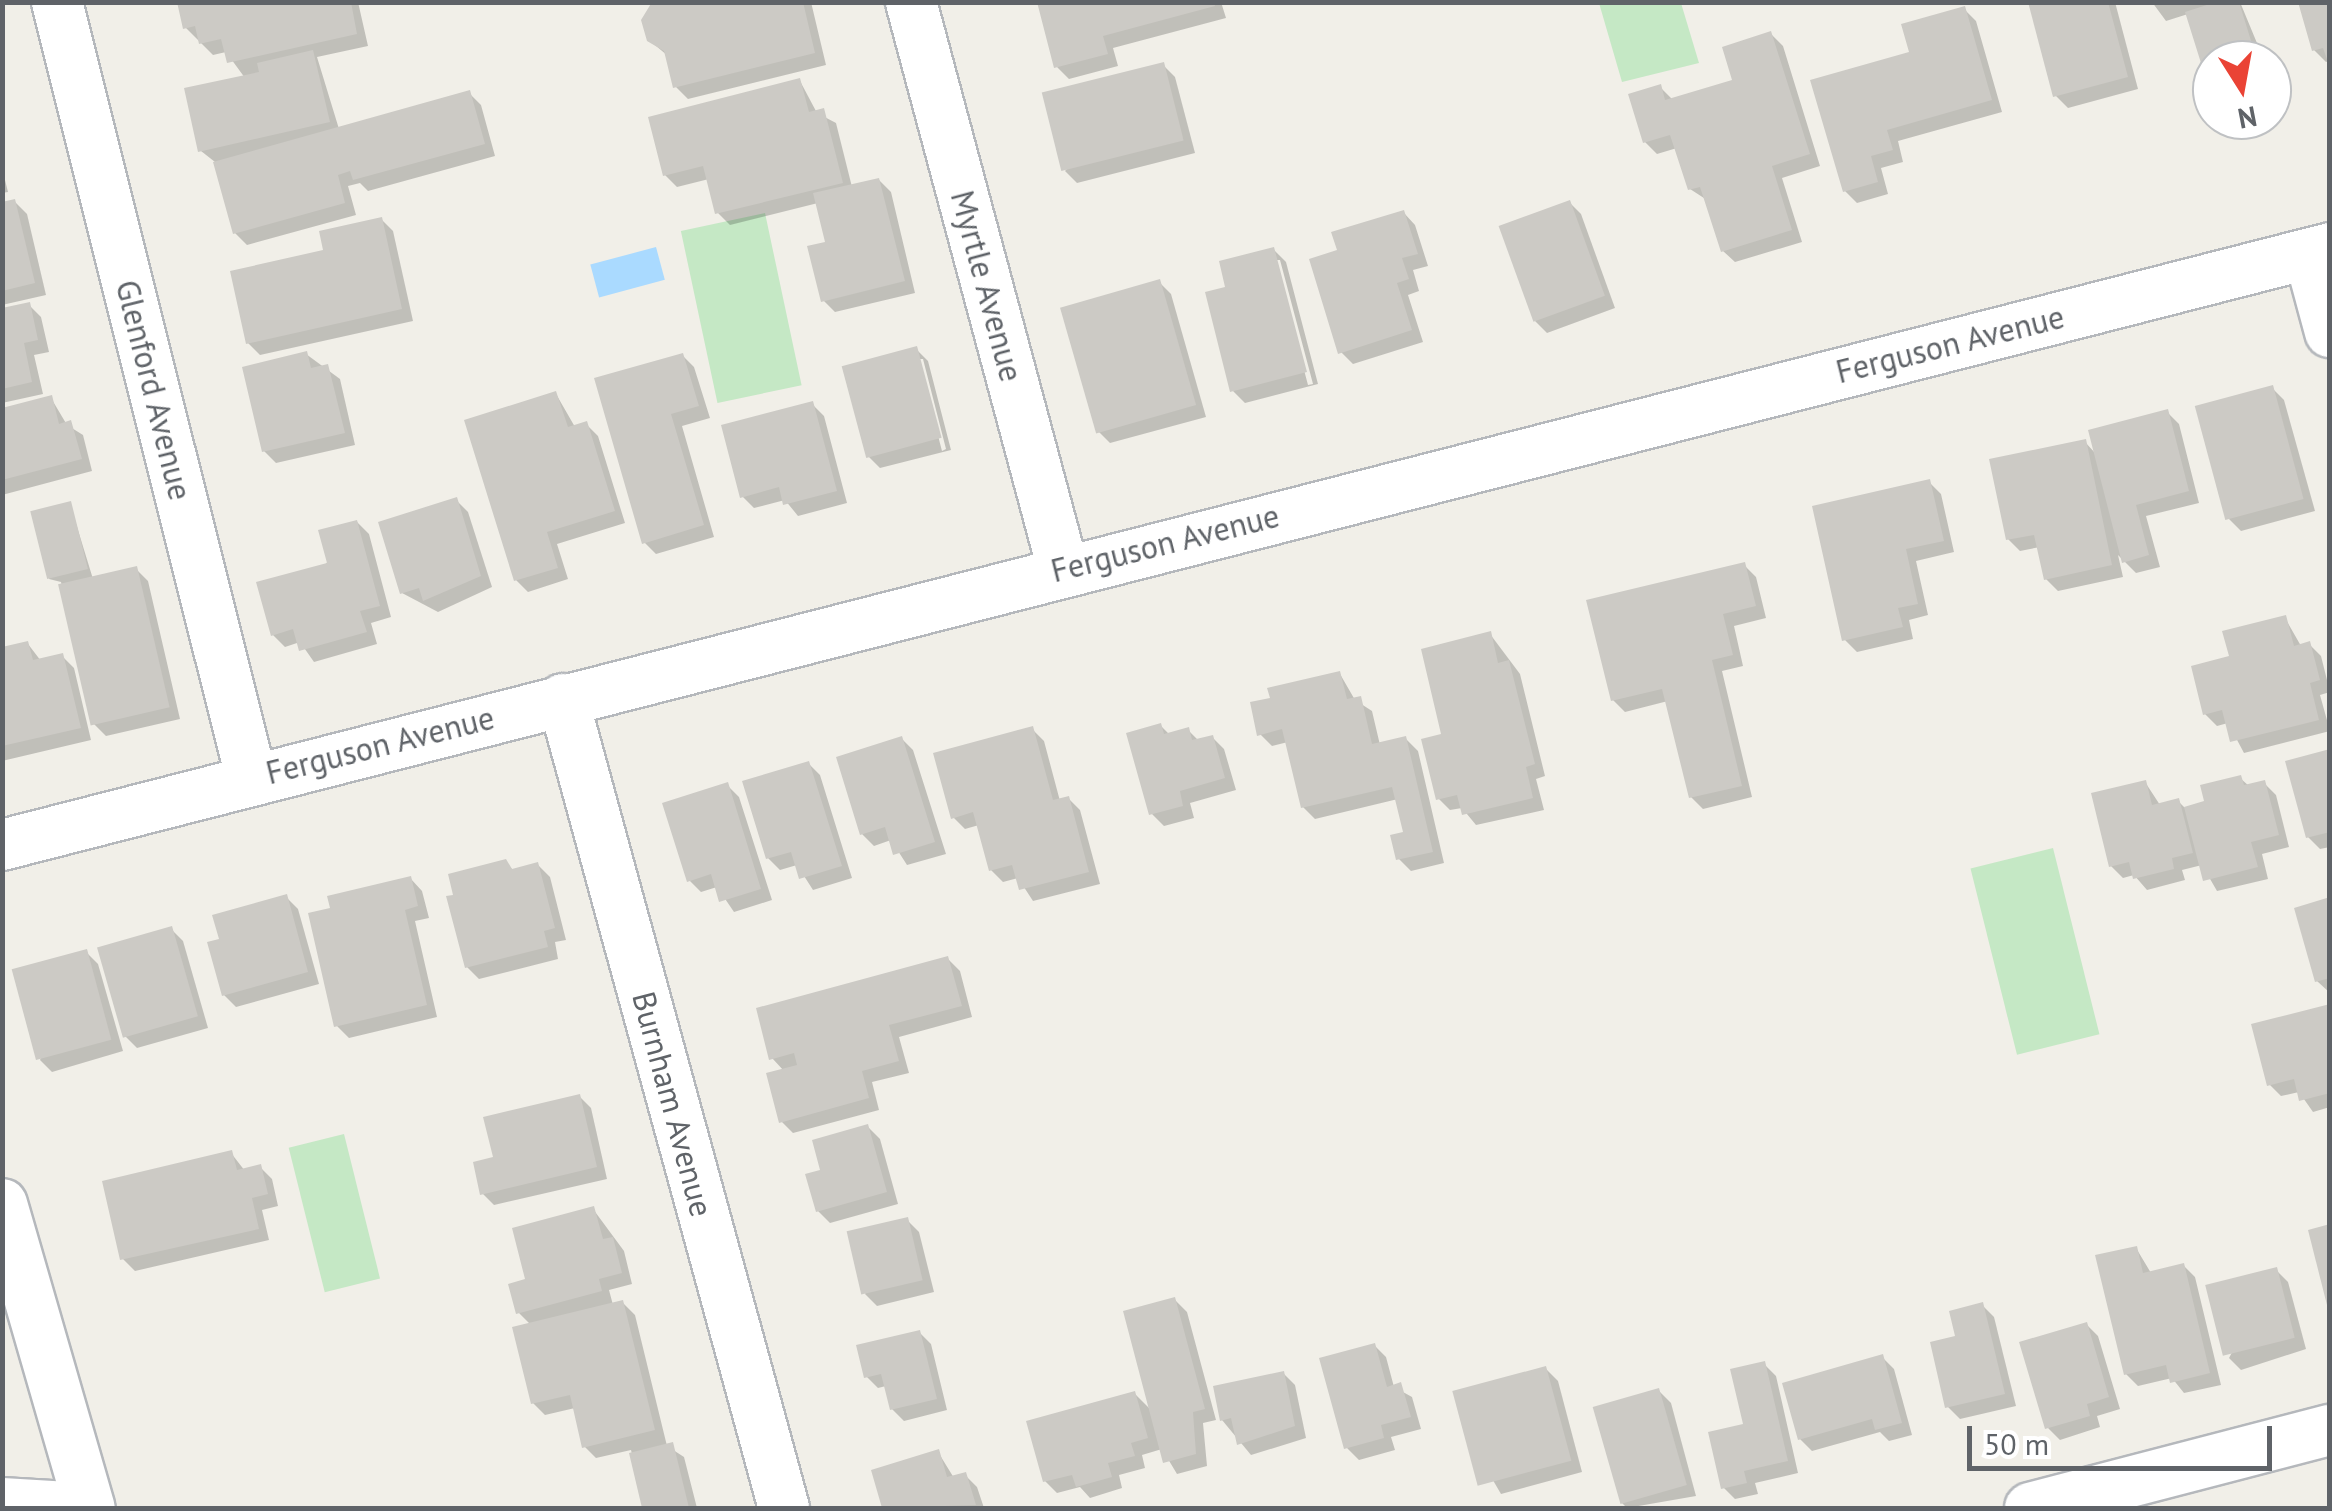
<!DOCTYPE html>
<html>
<head>
<meta charset="utf-8">
<style>
  body { margin:0 }
  #map { position:relative; width:2332px; height:1511px; overflow:hidden; background:#f1efe8; font-family:"PT Sans",sans-serif }
  div>[style] { position:absolute }
  .green>* { inset:0; background:#c5e8c5; transform-origin:0 0 }
  .water>* { inset:0; background:#aadaff; transform-origin:0 0 }
  .shadow>* { inset:0; background:#0003 }
  .building>* { inset:0; background:#cccac5; transform-origin:0 0 }
  .roads { filter:drop-shadow(2px 0 #b5b8bc) drop-shadow(-2px 0 #b5b8bc) drop-shadow(0 2px #b5b8bc) drop-shadow(0 -2px #b5b8bc) }
  .minor>* { height:50px; margin:-25px; padding:0 25px; transform-origin:25px; border-radius:25px; background:#fff }
  span { translate:-50% -50%; white-space:nowrap; text-align:center; line-height:1.15; -webkit-text-stroke:9px #fff; paint-order:stroke }
  .street-label { font-size:32px; color:#5f6368 }
  .frame { position:absolute; inset:0; border:5px solid #5f6368; pointer-events:none }
  .north { position:absolute; left:2192px; top:40px; width:100px; height:100px; box-sizing:border-box; background:#fff; border:2px solid #bfc1c3; border-radius:50%; rotate:169deg; font-size:28px; font-weight:700; line-height:40px; text-align:center; color:#5f6368 }
  .north::after { content:''; display:block; margin:auto; width:35px; height:45px; background:#ea4335; clip-path:polygon(50% 0,100% 100%,50% 72%,0 100%) }
  .scale { position:absolute; left:1967px; top:1426px; width:305px; height:45px; box-sizing:border-box; border:5px solid #5f6368; border-top:0; padding-left:12px; font-size:30px; line-height:35px; white-space:nowrap; color:#5f6368; -webkit-text-stroke:8px #fff; paint-order:stroke }
</style>
</head>
<body>
<div id="map">
  <div class="green">
    <div style="clip-path:polygon(1599px 3px,1681px 3px,1699px 63px,1622px 82px)"></div>
    <div style="left:765px;top:213px;width:176px;height:86px;rotate:78deg"></div>
    <div style="left:2053px;top:848px;width:192px;height:85px;rotate:76deg"></div>
    <div style="left:344px;top:1134px;width:149px;height:57px;rotate:76deg"></div>
  </div>
  <div class="water">
    <div style="left:656px;top:247px;width:34px;height:68px;rotate:75deg"></div>
  </div>
  <div class="shadow">
    <div style="clip-path:polygon(180px 2px,358px 2px,368px 46px,317px 57px,339px 129px,469px 93px,481px 105px,495px 156px,368px 191px,360px 183px,348px 186px,356px 215px,247px 245px,235px 233px,215px 162px,201px 151px,245px 78px,226px 52px,213px 55px,185px 27px)"></div>
    <div style="clip-path:polygon(655px 2px,811px 2px,826px 65px,688px 99px,676px 87px,668px 56px,649px 40px)"></div>
    <div style="clip-path:polygon(1039px 2px,1221px 2px,1226px 18px,1113px 48px,1118px 66px,1069px 79px,1057px 67px)"></div>
    <div style="clip-path:polygon(2030px 2px,2115px 2px,2138px 89px,2068px 108px,2056px 96px)"></div>
    <div style="clip-path:polygon(2152px 2px,2240px 2px,2264px 60px,2212px 60px,2212px 89px,2188px 14px,2166px 21px)"></div>
    <div style="clip-path:polygon(2330px 2px,2329px 61px,2326px 62px,2314px 50px)"></div>
    <div style="clip-path:polygon(1964px 9px,1976px 21px,2002px 112px,1898px 141px,1903px 162px,1881px 168px,1888px 194px,1857px 203px,1845px 191px,1912px 54px)"></div>
    <div style="clip-path:polygon(1771px 34px,1783px 46px,1820px 166px,1782px 178px,1802px 242px,1735px 262px,1723px 251px,1707px 200px,1690px 189px,1677px 148px,1657px 154px,1645px 142px,1660px 87px,1672px 99px,1735px 81px)"></div>
    <div style="clip-path:polygon(1163px 65px,1175px 77px,1195px 153px,1077px 183px,1065px 171px)"></div>
    <div style="clip-path:polygon(800px 81px,817px 113px,836px 123px,852px 187px,879px 180px,891px 192px,915px 293px,835px 312px,823px 300px,828px 244px,818px 203px,730px 225px,718px 213px,709px 179px,677px 187px,665px 175px)"></div>
    <div style="clip-path:polygon(2px 168px,8px 192px,2px 193px)"></div>
    <div style="clip-path:polygon(15px 202px,27px 214px,46px 295px,2px 305px,2px 205px)"></div>
    <div style="clip-path:polygon(1569px 202px,1581px 214px,1615px 308px,1547px 333px,1535px 321px)"></div>
    <div style="clip-path:polygon(1404px 213px,1415px 225px,1428px 266px,1413px 270px,1419px 291px,1408px 295px,1423px 342px,1353px 364px,1341px 352px,1340px 252px)"></div>
    <div style="clip-path:polygon(381px 219px,393px 231px,413px 321px,260px 355px,248px 343px,326px 252px)"></div>
    <div style="clip-path:polygon(evenodd,1274px 250px,1286px 262px,1318px 384px,1245px 403px,1233px 391px,1228px 288px,1274px 250px,1275px 260px,1280px 260px,1313px 384px,1308px 385px,1275px 260px)"></div>
    <div style="clip-path:polygon(1159px 282px,1171px 294px,1206px 417px,1110px 443px,1098px 431px)"></div>
    <div style="clip-path:polygon(29px 305px,41px 317px,49px 352px,34px 355px,43px 394px,2px 403px,2px 311px)"></div>
    <div style="clip-path:polygon(evenodd,916px 349px,928px 361px,951px 450px,880px 468px,868px 456px,916px 349px,918px 359px,923px 359px,946px 449px,942px 451px,918px 359px)"></div>
    <div style="clip-path:polygon(306px 354px,340px 379px,355px 445px,276px 463px,264px 451px)"></div>
    <div style="clip-path:polygon(682px 355px,694px 367px,710px 418px,682px 426px,714px 537px,656px 554px,644px 542px)"></div>
    <div style="clip-path:polygon(2272px 388px,2284px 400px,2315px 511px,2241px 531px,2229px 519px)"></div>
    <div style="clip-path:polygon(556px 394px,575px 427px,586px 424px,598px 436px,625px 523px,557px 544px,568px 579px,528px 592px,516px 580px)"></div>
    <div style="clip-path:polygon(51px 398px,67px 425px,83px 435px,92px 471px,2px 495px,2px 411px)"></div>
    <div style="clip-path:polygon(812px 404px,824px 416px,847px 503px,798px 516px,785px 500px,754px 508px,742px 496px)"></div>
    <div style="clip-path:polygon(2167px 412px,2179px 424px,2199px 503px,2146px 516px,2160px 567px,2136px 573px,2118px 555px,2123px 577px,2058px 591px,2046px 579px,2040px 547px,2020px 551px,2008px 539px,2085px 442px,2096px 454px)"></div>
    <div style="clip-path:polygon(1929px 482px,1941px 494px,1954px 552px,1916px 561px,1928px 615px,1909px 620px,1913px 639px,1857px 652px,1845px 640px)"></div>
    <div style="clip-path:polygon(456px 500px,468px 512px,492px 587px,438px 612px,402px 593px)"></div>
    <div style="clip-path:polygon(70px 504px,93px 579px,136px 569px,148px 581px,180px 719px,106px 736px,94px 724px,61px 582px,49px 579px)"></div>
    <div style="clip-path:polygon(357px 522px,369px 534px,391px 617px,371px 623px,377px 644px,314px 662px,300px 642px,285px 647px,273px 635px)"></div>
    <div style="clip-path:polygon(1744px 565px,1756px 577px,1766px 618px,1734px 626px,1743px 666px,1722px 671px,1752px 797px,1703px 809px,1691px 797px,1668px 701px,1625px 712px,1613px 700px)"></div>
    <div style="clip-path:polygon(2285px 618px,2301px 646px,2309px 644px,2321px 656px,2330px 692px,2320px 695px,2330px 731px,2244px 753px,2228px 723px,2217px 726px,2205px 714px,2232px 658px)"></div>
    <div style="clip-path:polygon(1490px 634px,1520px 674px,1545px 776px,1536px 779px,1544px 810px,1476px 825px,1462px 808px,1450px 810px,1438px 798px,1444px 735px)"></div>
    <div style="clip-path:polygon(28px 644px,41px 661px,62px 656px,74px 668px,91px 740px,2px 761px,2px 649px)"></div>
    <div style="clip-path:polygon(1340px 674px,1355px 700px,1372px 711px,1380px 745px,1406px 739px,1418px 751px,1444px 863px,1411px 871px,1399px 859px,1406px 833px,1398px 799px,1315px 819px,1303px 807px,1288px 742px,1272px 746px,1260px 734px)"></div>
    <div style="clip-path:polygon(1160px 725px,1170px 735px,1188px 730px,1199px 741px,1212px 737px,1224px 749px,1236px 790px,1190px 803px,1194px 818px,1164px 826px,1152px 814px)"></div>
    <div style="clip-path:polygon(1032px 729px,1044px 741px,1060px 801px,1068px 798px,1080px 810px,1100px 884px,1033px 901px,1018px 878px,1003px 882px,991px 870px,979px 825px,965px 829px,953px 817px)"></div>
    <div style="clip-path:polygon(901px 738px,913px 750px,946px 854px,907px 865px,891px 840px,874px 846px,862px 834px)"></div>
    <div style="clip-path:polygon(2330px 752px,2330px 847px,2320px 849px,2308px 837px)"></div>
    <div style="clip-path:polygon(808px 763px,820px 775px,852px 878px,813px 890px,797px 865px,780px 870px,768px 858px)"></div>
    <div style="clip-path:polygon(2240px 778px,2249px 786px,2264px 783px,2276px 795px,2289px 847px,2262px 854px,2268px 879px,2217px 891px,2202px 865px,2182px 870px,2185px 880px,2147px 890px,2134px 875px,2123px 878px,2111px 866px,2145px 782px,2160px 805px,2178px 801px,2186px 809px,2207px 803px)"></div>
    <div style="clip-path:polygon(727px 785px,739px 797px,772px 900px,734px 912px,717px 887px,701px 892px,689px 880px)"></div>
    <div style="clip-path:polygon(505px 862px,514px 871px,538px 865px,550px 877px,566px 940px,555px 942px,558px 959px,479px 979px,467px 967px)"></div>
    <div style="clip-path:polygon(411px 879px,422px 891px,429px 918px,415px 921px,437px 1017px,349px 1038px,337px 1026px)"></div>
    <div style="clip-path:polygon(286px 897px,298px 909px,319px 984px,236px 1007px,224px 995px,222px 940px)"></div>
    <div style="clip-path:polygon(2330px 900px,2330px 993px,2317px 981px)"></div>
    <div style="clip-path:polygon(171px 929px,183px 941px,208px 1028px,137px 1048px,125px 1036px)"></div>
    <div style="clip-path:polygon(86px 952px,98px 964px,123px 1051px,52px 1072px,40px 1060px)"></div>
    <div style="clip-path:polygon(948px 959px,960px 971px,972px 1017px,899px 1037px,909px 1073px,872px 1082px,879px 1110px,793px 1133px,781px 1121px,784px 1071px,772px 1058px)"></div>
    <div style="clip-path:polygon(2330px 1007px,2330px 1107px,2313px 1112px,2299px 1092px,2281px 1096px,2269px 1084px)"></div>
    <div style="clip-path:polygon(579px 1096px,591px 1108px,607px 1179px,494px 1205px,482px 1193px,496px 1159px)"></div>
    <div style="clip-path:polygon(868px 1127px,880px 1139px,898px 1204px,830px 1223px,818px 1211px,823px 1172px)"></div>
    <div style="clip-path:polygon(231px 1153px,245px 1171px,260px 1167px,272px 1179px,278px 1206px,262px 1210px,269px 1240px,135px 1271px,123px 1259px)"></div>
    <div style="clip-path:polygon(593px 1209px,624px 1251px,632px 1284px,609px 1290px,613px 1305px,623px 1303px,635px 1315px,667px 1446px,684px 1457px,697px 1508px,645px 1508px,631px 1450px,596px 1458px,584px 1446px,575px 1408px,545px 1415px,533px 1403px,531px 1325px,519px 1313px,528px 1281px)"></div>
    <div style="clip-path:polygon(907px 1220px,919px 1232px,934px 1292px,877px 1306px,865px 1294px)"></div>
    <div style="clip-path:polygon(2136px 1248px,2151px 1273px,2183px 1265px,2195px 1277px,2221px 1385px,2184px 1393px,2172px 1378px,2138px 1386px,2126px 1374px)"></div>
    <div style="clip-path:polygon(2276px 1270px,2288px 1282px,2306px 1349px,2241px 1370px,2229px 1358px)"></div>
    <div style="clip-path:polygon(1175px 1300px,1187px 1312px,1216px 1420px,1203px 1423px,1207px 1466px,1177px 1474px,1162px 1449px,1142px 1455px,1145px 1468px,1119px 1475px,1122px 1488px,1090px 1498px,1080px 1487px,1057px 1493px,1045px 1481px,1134px 1393px,1152px 1411px)"></div>
    <div style="clip-path:polygon(1982px 1305px,1994px 1317px,2016px 1406px,1960px 1419px,1948px 1407px,1958px 1338px)"></div>
    <div style="clip-path:polygon(2086px 1324px,2098px 1336px,2120px 1409px,2097px 1416px,2100px 1427px,2060px 1440px,2048px 1428px)"></div>
    <div style="clip-path:polygon(919px 1332px,931px 1344px,947px 1410px,904px 1421px,892px 1409px,886px 1386px,878px 1388px,866px 1376px)"></div>
    <div style="clip-path:polygon(1374px 1345px,1386px 1357px,1394px 1387px,1412px 1397px,1421px 1429px,1391px 1437px,1395px 1450px,1359px 1460px,1347px 1448px)"></div>
    <div style="clip-path:polygon(1882px 1357px,1894px 1369px,1912px 1435px,1889px 1441px,1880px 1432px,1812px 1451px,1800px 1439px)"></div>
    <div style="clip-path:polygon(1764px 1364px,1776px 1376px,1798px 1473px,1755px 1483px,1758px 1494px,1735px 1499px,1723px 1487px)"></div>
    <div style="clip-path:polygon(1546px 1369px,1558px 1381px,1582px 1472px,1501px 1494px,1466px 1434px,1455px 1393px)"></div>
    <div style="clip-path:polygon(1283px 1373px,1295px 1385px,1306px 1438px,1251px 1455px,1222px 1420px)"></div>
    <div style="clip-path:polygon(1659px 1391px,1671px 1403px,1696px 1496px,1627px 1508px,1620px 1501px)"></div>
    <div style="clip-path:polygon(938px 1452px,954px 1478px,965px 1475px,977px 1487px,984px 1508px,885px 1508px,874px 1471px)"></div>
  </div>
  <div class="building">
    <div style="clip-path:polygon(177px 2px,351px 2px,357px 34px,227px 63px,221px 39px,199px 44px,195px 26px,183px 29px)"></div>
    <div style="clip-path:polygon(652px 2px,803px 2px,815px 53px,673px 88px,664px 51px,647px 41px,641px 20px)"></div>
    <div style="clip-path:polygon(1037px 2px,1214px 2px,1215px 6px,1103px 36px,1108px 54px,1054px 68px)"></div>
    <div style="clip-path:polygon(2028px 2px,2108px 2px,2128px 77px,2053px 97px)"></div>
    <div style="clip-path:polygon(2216px 2px,2239px 2px,2257px 60px,2212px 60px,2211px 95px,2185px 12px)"></div>
    <div style="clip-path:polygon(2298px 2px,2330px 2px,2330px 68px,2323px 48px,2312px 51px)"></div>
    <div style="clip-path:polygon(1965px 6px,1992px 100px,1887px 130px,1893px 150px,1871px 156px,1878px 182px,1843px 192px,1810px 80px,1909px 52px,1901px 24px)"></div>
    <div style="clip-path:polygon(1771px 31px,1810px 154px,1772px 166px,1792px 230px,1721px 252px,1700px 187px,1688px 190px,1670px 135px,1643px 143px,1628px 94px,1661px 84px,1665px 100px,1732px 80px,1722px 47px)"></div>
    <div style="clip-path:polygon(313px 50px,330px 122px,198px 152px,184px 88px,259px 72px,257px 63px)"></div>
    <div style="left:1164px;top:62px;width:81px;height:126px;rotate:76deg"></div>
    <div style="clip-path:polygon(800px 78px,809px 112px,824px 108px,843px 183px,715px 214px,703px 166px,663px 176px,648px 117px)"></div>
    <div style="clip-path:polygon(470px 90px,485px 144px,353px 180px,350px 171px,338px 175px,345px 203px,233px 234px,213px 162px)"></div>
    <div style="clip-path:polygon(879px 178px,905px 281px,821px 302px,807px 246px,825px 242px,813px 193px)"></div>
    <div style="clip-path:polygon(15px 199px,35px 283px,2px 291px,2px 202px)"></div>
    <div style="left:1570px;top:200px;width:102px;height:76px;rotate:70deg"></div>
    <div style="clip-path:polygon(1404px 210px,1418px 254px,1402px 258px,1409px 279px,1397px 283px,1412px 330px,1338px 354px,1309px 259px,1337px 250px,1331px 232px)"></div>
    <div style="clip-path:polygon(382px 217px,402px 309px,246px 344px,230px 271px,323px 250px,319px 231px)"></div>
    <div style="clip-path:polygon(1274px 247px,1307px 372px,1230px 392px,1205px 292px,1225px 287px,1219px 261px)"></div>
    <div style="left:1160px;top:279px;width:131px;height:104px;rotate:74deg"></div>
    <div style="clip-path:polygon(30px 302px,38px 340px,24px 343px,32px 382px,2px 389px,2px 308px)"></div>
    <div style="left:917px;top:346px;width:95px;height:78px;rotate:75deg"></div>
    <div style="clip-path:polygon(307px 351px,311px 368px,328px 364px,345px 433px,262px 452px,242px 367px)"></div>
    <div style="clip-path:polygon(683px 353px,699px 406px,671px 414px,704px 525px,642px 544px,594px 378px)"></div>
    <div style="left:2273px;top:385px;width:118px;height:81px;rotate:75deg"></div>
    <div style="clip-path:polygon(556px 391px,568px 427px,587px 421px,615px 511px,547px 532px,558px 568px,514px 581px,464px 420px)"></div>
    <div style="clip-path:polygon(52px 395px,59px 424px,71px 420px,82px 459px,2px 480px,2px 408px)"></div>
    <div style="clip-path:polygon(813px 401px,837px 491px,783px 505px,779px 487px,740px 498px,721px 425px)"></div>
    <div style="clip-path:polygon(2168px 409px,2189px 491px,2136px 505px,2149px 555px,2122px 563px,2088px 430px)"></div>
    <div style="clip-path:polygon(2086px 439px,2112px 565px,2044px 580px,2034px 535px,2006px 540px,1989px 459px)"></div>
    <div style="clip-path:polygon(1930px 479px,1944px 541px,1906px 549px,1918px 604px,1898px 608px,1903px 627px,1842px 641px,1812px 506px)"></div>
    <div style="clip-path:polygon(457px 497px,481px 576px,423px 601px,419px 588px,400px 594px,378px 522px)"></div>
    <div style="left:71px;top:501px;width:70px;height:42px;rotate:76deg"></div>
    <div style="clip-path:polygon(357px 520px,380px 606px,360px 611px,367px 632px,299px 651px,293px 629px,271px 636px,256px 582px,327px 563px,318px 530px)"></div>
    <div style="clip-path:polygon(1745px 562px,1756px 606px,1723px 614px,1733px 655px,1712px 660px,1742px 786px,1689px 798px,1662px 689px,1611px 701px,1586px 600px)"></div>
    <div style="left:137px;top:566px;width:145px;height:81px;rotate:77deg"></div>
    <div style="clip-path:polygon(2286px 615px,2294px 646px,2310px 641px,2320px 680px,2310px 683px,2319px 720px,2230px 742px,2222px 710px,2203px 715px,2191px 666px,2229px 656px,2222px 631px)"></div>
    <div style="clip-path:polygon(1491px 631px,1498px 663px,1509px 660px,1535px 764px,1526px 767px,1533px 798px,1462px 815px,1457px 795px,1436px 800px,1421px 739px,1441px 734px,1421px 649px)"></div>
    <div style="clip-path:polygon(28px 641px,33px 660px,63px 653px,81px 728px,2px 746px,2px 647px)"></div>
    <div style="clip-path:polygon(1340px 671px,1347px 699px,1361px 696px,1372px 744px,1406px 736px,1433px 852px,1396px 860px,1390px 835px,1403px 832px,1392px 787px,1301px 808px,1282px 729px,1257px 736px,1250px 702px,1270px 698px,1267px 688px)"></div>
    <div style="clip-path:polygon(1161px 723px,1164px 734px,1189px 727px,1192px 740px,1213px 735px,1225px 778px,1180px 791px,1183px 806px,1149px 815px,1126px 733px)"></div>
    <div style="clip-path:polygon(1033px 726px,1053px 800px,1069px 796px,1089px 872px,1019px 890px,1012px 865px,989px 871px,973px 812px,951px 819px,933px 753px)"></div>
    <div style="clip-path:polygon(902px 736px,935px 842px,893px 855px,885px 827px,860px 835px,836px 757px)"></div>
    <div style="clip-path:polygon(2330px 749px,2330px 832px,2306px 838px,2285px 761px)"></div>
    <div style="clip-path:polygon(809px 761px,842px 866px,799px 879px,791px 852px,766px 859px,742px 781px)"></div>
    <div style="clip-path:polygon(2241px 775px,2244px 785px,2265px 780px,2279px 835px,2251px 842px,2258px 867px,2203px 881px,2184px 807px,2204px 801px,2200px 785px)"></div>
    <div style="clip-path:polygon(2146px 780px,2152px 805px,2179px 798px,2193px 853px,2172px 858px,2174px 869px,2133px 879px,2129px 862px,2109px 867px,2091px 793px)"></div>
    <div style="clip-path:polygon(728px 782px,761px 889px,719px 902px,711px 874px,687px 882px,662px 803px)"></div>
    <div style="clip-path:polygon(506px 859px,512px 869px,538px 862px,555px 928px,544px 931px,548px 947px,465px 968px,446px 896px,453px 895px,448px 874px)"></div>
    <div style="clip-path:polygon(411px 876px,418px 906px,405px 910px,427px 1005px,334px 1027px,308px 913px,330px 908px,327px 896px)"></div>
    <div style="clip-path:polygon(287px 894px,308px 972px,222px 996px,207px 942px,219px 939px,212px 915px)"></div>
    <div style="clip-path:polygon(2330px 897px,2330px 978px,2315px 982px,2294px 908px)"></div>
    <div style="left:172px;top:926px;width:94px;height:78px;rotate:74deg"></div>
    <div style="left:87px;top:949px;width:94px;height:78px;rotate:75deg"></div>
    <div style="clip-path:polygon(948px 956px,962px 1006px,889px 1025px,899px 1061px,862px 1071px,869px 1098px,779px 1123px,766px 1073px,797px 1065px,794px 1053px,769px 1060px,756px 1008px)"></div>
    <div style="clip-path:polygon(2330px 1004px,2330px 1093px,2299px 1101px,2294px 1079px,2267px 1086px,2251px 1024px)"></div>
    <div style="clip-path:polygon(580px 1094px,597px 1167px,480px 1195px,473px 1162px,493px 1157px,483px 1117px)"></div>
    <div style="clip-path:polygon(868px 1124px,887px 1192px,816px 1212px,805px 1174px,820px 1170px,812px 1140px)"></div>
    <div style="clip-path:polygon(232px 1150px,237px 1170px,261px 1164px,268px 1194px,252px 1198px,259px 1229px,120px 1260px,102px 1181px)"></div>
    <div style="clip-path:polygon(594px 1206px,603px 1239px,613px 1237px,622px 1273px,599px 1279px,602px 1291px,516px 1314px,508px 1284px,525px 1279px,512px 1228px)"></div>
    <div style="left:908px;top:1217px;width:65px;height:63px;rotate:77deg"></div>
    <div style="clip-path:polygon(2330px 1224px,2330px 1309px,2328px 1309px,2308px 1230px)"></div>
    <div style="clip-path:polygon(2137px 1246px,2143px 1273px,2184px 1263px,2210px 1373px,2170px 1383px,2166px 1365px,2124px 1375px,2095px 1255px)"></div>
    <div style="left:2277px;top:1267px;width:73px;height:74px;rotate:76deg"></div>
    <div style="clip-path:polygon(1175px 1297px,1205px 1409px,1193px 1412px,1196px 1454px,1163px 1463px,1123px 1311px)"></div>
    <div style="clip-path:polygon(623px 1300px,655px 1430px,582px 1448px,570px 1395px,531px 1404px,512px 1327px)"></div>
    <div style="clip-path:polygon(1983px 1302px,2005px 1394px,1945px 1408px,1930px 1342px,1955px 1336px,1949px 1311px)"></div>
    <div style="clip-path:polygon(2087px 1322px,2109px 1397px,2087px 1404px,2090px 1416px,2045px 1429px,2019px 1342px)"></div>
    <div style="clip-path:polygon(920px 1330px,937px 1399px,890px 1410px,881px 1374px,864px 1378px,856px 1345px)"></div>
    <div style="clip-path:polygon(1375px 1343px,1387px 1387px,1401px 1382px,1411px 1417px,1381px 1425px,1384px 1438px,1344px 1449px,1319px 1358px)"></div>
    <div style="clip-path:polygon(1883px 1354px,1902px 1423px,1875px 1430px,1872px 1419px,1798px 1440px,1782px 1383px)"></div>
    <div style="clip-path:polygon(1765px 1361px,1788px 1461px,1744px 1471px,1747px 1483px,1721px 1489px,1708px 1432px,1743px 1424px,1730px 1369px)"></div>
    <div style="left:1546px;top:1366px;width:98px;height:97px;rotate:75deg"></div>
    <div style="clip-path:polygon(1284px 1371px,1295px 1426px,1237px 1445px,1231px 1418px,1220px 1421px,1213px 1386px)"></div>
    <div style="left:1659px;top:1388px;width:101px;height:69px;rotate:74deg"></div>
    <div style="clip-path:polygon(1135px 1391px,1148px 1438px,1131px 1443px,1135px 1456px,1108px 1463px,1112px 1477px,1076px 1487px,1072px 1475px,1043px 1482px,1026px 1421px)"></div>
    <div style="clip-path:polygon(673px 1442px,689px 1508px,642px 1508px,629px 1453px)"></div>
    <div style="clip-path:polygon(939px 1449px,947px 1477px,966px 1472px,976px 1505px,882px 1508px,871px 1470px)"></div>
  </div>
  <div class="roads">
    <div class="minor">
      <div style="left:57px;top:2px;width:799px;rotate:75.95deg"></div>
      <div style="left:911px;top:2px;width:587px;rotate:74.99deg"></div>
      <div style="left:2309px;top:254px;width:81px;rotate:74.9deg"></div>
      <div style="left:563px;top:699px;width:839px;rotate:74.72deg"></div>
      <div style="left:2px;top:845px;width:2403px;rotate:-14.38deg"></div>
      <div style="left:2px;top:1204px;width:316px;rotate:73.9deg"></div>
      <div style="left:2px;top:1503px;width:83px;rotate:3.4deg"></div>
      <div style="left:2030px;top:1508px;width:310px;rotate:-14.6deg"></div>
    </div>
  </div>
  <div class="street-label">
    <span style="left:987px;top:286px;rotate:75deg">Myrtle Avenue</span>
    <span style="left:1950px;top:344px;rotate:-14deg">Ferguson Avenue</span>
    <span style="left:154px;top:390px;rotate:76deg">Glenford Avenue</span>
    <span style="left:1165px;top:543px;rotate:-14deg">Ferguson Avenue</span>
    <span style="left:380px;top:745px;rotate:-14deg">Ferguson Avenue</span>
    <span style="left:673px;top:1104px;rotate:75deg">Burnham Avenue</span>
  </div>
  <div class="frame"></div>
  <div class="north">N</div>
  <div class="scale">50 m</div>
</div>
</body>
</html>
